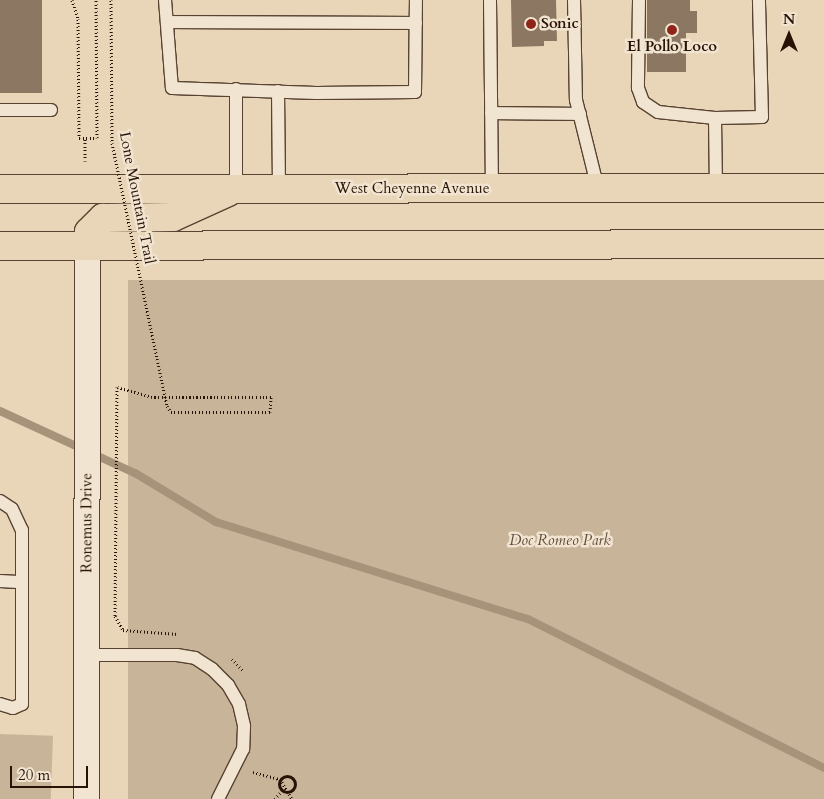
<!DOCTYPE html>
<html>
<head>
<meta charset="utf-8">
<style>
  body { margin:0 }
  #map { position:relative; width:824px; height:799px; overflow:hidden; background:#e9d5b7; font-family:Cardo,serif }
  div>[style] { position:absolute }
  .green>* { inset:0; background:#c8b499; transform-origin:0 0 }
  .stream>* { height:8px; margin:-4px; padding:0 4px; transform-origin:4px; border-radius:4px; background:#a7937a }
  .building>* { inset:0; background:#8c7762; transform-origin:0 0 }
  .path>* { height:3px; margin-top:-1.5px; transform-origin:0; background:repeating-linear-gradient(90deg,#271205 0 1px,transparent 0 3.5px) }
  .path>.ring { margin:-1.5px; padding:0; box-sizing:content-box; background:none; border:3px solid #271205; border-radius:50% }
  .roads { filter:drop-shadow(1px 0 #584332) drop-shadow(-1px 0 #584332) drop-shadow(0 1px #584332) drop-shadow(0 -1px #584332) }
  .lane>* { height:12px; margin:-6px; padding:0 6px; transform-origin:6px; border-radius:6px; background:#f1e4d0 }
  .street>* { height:25px; margin:-12.5px; padding:0 12.5px; transform-origin:12.5px; border-radius:12.5px; background:#f1e4d0 }
  .primary>* { height:28px; margin:-14px; padding:0 14px; transform-origin:14px; border-radius:14px; background:#e9d5b7 }
  .path-bridge>* { height:3px; margin-top:-1.5px; transform-origin:0; background:repeating-linear-gradient(90deg,#271205 0 1px,transparent 0 3.5px) }
  .dots>* { width:14px; height:14px; translate:-50% -50%; box-sizing:border-box; border:2px solid #f1e4d0; border-radius:50% }
  span { translate:-50% -50%; white-space:nowrap; text-align:center; line-height:1.15; -webkit-text-stroke:5px #f1e4d0; paint-order:stroke }
  .poi-label { font-size:15px; color:#271205; font-weight:700 }
  .left { translate:0 -50%; text-align:left }
  .street-label { font-size:15px; color:#271205 }
  .park-label { font-size:15px; color:#5f4b39; font-style:italic }
  .north { position:absolute; left:764px; top:10px; width:50px; height:50px; -webkit-text-stroke:4px #f1e4d0; paint-order:stroke; rotate:0deg; font-size:14px; font-weight:700; line-height:20px; text-align:center; color:#271205 }
  .north::after { content:''; display:block; margin:auto; width:18px; height:22px; background:#271205; clip-path:polygon(50% 0,100% 100%,50% 72%,0 100%) }
  .scale { position:absolute; left:10px; top:766px; width:78px; height:22px; box-sizing:border-box; border:2px solid #271205; border-top:0; padding-left:6px; font-size:15px; line-height:18px; white-space:nowrap; color:#271205; -webkit-text-stroke:4px #f1e4d0; paint-order:stroke }
</style>
</head>
<body>
<div id="map">
  <div class="green">
    <div style="left:824px;top:280px;width:519px;height:696px;rotate:90deg"></div>
    <div style="left:0;top:734px;width:53px;height:65px;rotate:2deg"></div>
  </div>
  <div class="stream">
    <div style="left:0;top:411px;width:149px;rotate:24.7deg"></div>
    <div style="left:135px;top:473px;width:95px;rotate:31.2deg"></div>
    <div style="left:216px;top:522px;width:327px;rotate:17.3deg"></div>
    <div style="left:528px;top:619px;width:331px;rotate:26.7deg"></div>
  </div>
  <div class="building">
    <div style="left:0;top:0;width:42px;height:93px"></div>
    <div style="clip-path:polygon(511px 0,556px 0,557px 41px,544px 41px,544px 46px,512px 47px)"></div>
    <div style="clip-path:polygon(647px 0,690px 0,690px 11px,697px 11px,697px 33px,686px 33px,686px 72px,647px 72px)"></div>
  </div>
  <div class="path">
    <div style="left:72px;top:0;width:20px;rotate:72deg"></div>
    <div style="left:78px;top:19px;width:119px;rotate:89.5deg"></div>
    <div style="left:79px;top:138px;width:18px"></div>
    <div style="left:97px;top:138px;width:138px;rotate:-90.4deg"></div>
    <div style="left:85px;top:161px;width:23px;rotate:-90deg"></div>
    <div style="left:167px;top:406px;width:7px;rotate:56deg"></div>
    <div style="left:171px;top:412px;width:99px"></div>
    <div style="left:270px;top:412px;width:15px;rotate:-86deg"></div>
    <div style="left:271px;top:397px;width:119px;rotate:180deg"></div>
    <div style="left:152px;top:397px;width:36px;rotate:-164deg"></div>
    <div style="left:117px;top:387px;width:229px;rotate:90.5deg"></div>
    <div style="left:115px;top:616px;width:16px;rotate:60deg"></div>
    <div style="left:123px;top:630px;width:55px;rotate:4.2deg"></div>
    <div style="left:232px;top:659px;width:16px;rotate:47deg"></div>
    <div style="left:253px;top:772px;width:28px;rotate:15deg"></div>
    <div style="left:280px;top:779px;width:23px;rotate:59deg"></div>
    <div class="ring" style="left:279px;top:776px;width:13px;height:13px"></div>
    <div style="left:275px;top:799px;width:11px;rotate:-52deg"></div>
  </div>
  <div class="roads">
    <div class="lane">
      <div style="left:165px;top:0;width:88px;rotate:85.5deg"></div>
      <div style="left:172px;top:88px;width:144px;rotate:2deg"></div>
      <div style="left:316px;top:93px;width:99px;rotate:-0.6deg"></div>
      <div style="left:415px;top:92px;width:92px;rotate:-89.4deg"></div>
      <div style="left:490px;top:0;width:189px;rotate:89.4deg"></div>
      <div style="left:574px;top:0;width:100px;rotate:88.9deg"></div>
      <div style="left:576px;top:100px;width:92px;rotate:76.1deg"></div>
      <div style="left:639px;top:0;width:88px;rotate:90.7deg"></div>
      <div style="left:638px;top:88px;width:15px;rotate:70deg"></div>
      <div style="left:643px;top:102px;width:18px;rotate:34deg"></div>
      <div style="left:658px;top:112px;width:57px;rotate:6deg"></div>
      <div style="left:715px;top:118px;width:47px;rotate:-1.2deg"></div>
      <div style="left:762px;top:117px;width:117px;rotate:-91.5deg"></div>
      <div style="left:167px;top:22px;width:249px;rotate:0.2deg"></div>
      <div style="left:236px;top:89px;width:100px;rotate:90deg"></div>
      <div style="left:278px;top:91px;width:98px;rotate:89.4deg"></div>
      <div style="left:0;top:110px;width:51px"></div>
      <div style="left:491px;top:113px;width:89px;rotate:0.6deg"></div>
      <div style="left:715px;top:118px;width:71px;rotate:89.2deg"></div>
      <div style="left:0;top:501px;width:14px;rotate:34deg"></div>
      <div style="left:12px;top:509px;width:23px;rotate:65deg"></div>
      <div style="left:22px;top:530px;width:174px;rotate:90deg"></div>
      <div style="left:22px;top:704px;width:10px;rotate:156deg"></div>
      <div style="left:13px;top:708px;width:14px;rotate:-163deg"></div>
      <div style="left:0;top:581px;width:22px;rotate:3deg"></div>
      <div style="left:87px;top:655px;width:90px"></div>
      <div style="left:177px;top:655px;width:18px;rotate:9deg"></div>
      <div style="left:195px;top:658px;width:20px;rotate:33deg"></div>
      <div style="left:212px;top:669px;width:23px;rotate:45deg"></div>
      <div style="left:228px;top:685px;width:22px;rotate:60deg"></div>
      <div style="left:239px;top:704px;width:23px;rotate:77deg"></div>
      <div style="left:244px;top:726px;width:23px;rotate:92deg"></div>
      <div style="left:243px;top:749px;width:56px;rotate:116.6deg"></div>
    </div>
    <div class="street">
      <div style="left:86px;top:799px;width:553px;rotate:-89.9deg"></div>
    </div>
    <div class="primary">
      <div style="left:0;top:189px;width:824px;rotate:-0.07deg"></div>
      <div style="left:0;top:246px;width:824px;rotate:-0.14deg"></div>
      <div style="left:87px;top:246px;width:14px;rotate:-82deg"></div>
      <div style="left:89px;top:232px;width:20px;rotate:-45deg"></div>
      <div style="left:103px;top:218px;width:70px;rotate:-0.8deg"></div>
      <div style="left:173px;top:217px;width:60px;rotate:-24.4deg"></div>
    </div>
  </div>
  <div class="path-bridge">
    <div style="left:111px;top:0;width:143px;rotate:89.6deg"></div>
    <div style="left:112px;top:143px;width:269px;rotate:78.2deg"></div>
  </div>
  <div class="dots">
    <div style="left:531px;top:24px;background:#8f2418"></div>
    <div style="left:672px;top:30px;background:#8f2418"></div>
  </div>
  <div class="poi-label">
    <span class="left" style="left:541px;top:24px">Sonic</span>
    <span style="left:672px;top:47px">El Pollo Loco</span>
  </div>
  <div class="street-label">
    <span style="left:412px;top:189px">West Cheyenne Avenue</span>
    <span style="left:137px;top:198px;rotate:79deg">Lone Mountain Trail</span>
    <span style="left:87px;top:523px;rotate:-90deg">Ronemus Drive</span>
  </div>
  <div class="park-label">
    <span style="left:560px;top:541px">Doc Romeo Park</span>
  </div>
  <div class="north">N</div>
  <div class="scale">20 m</div>
</div>
</body>
</html>
